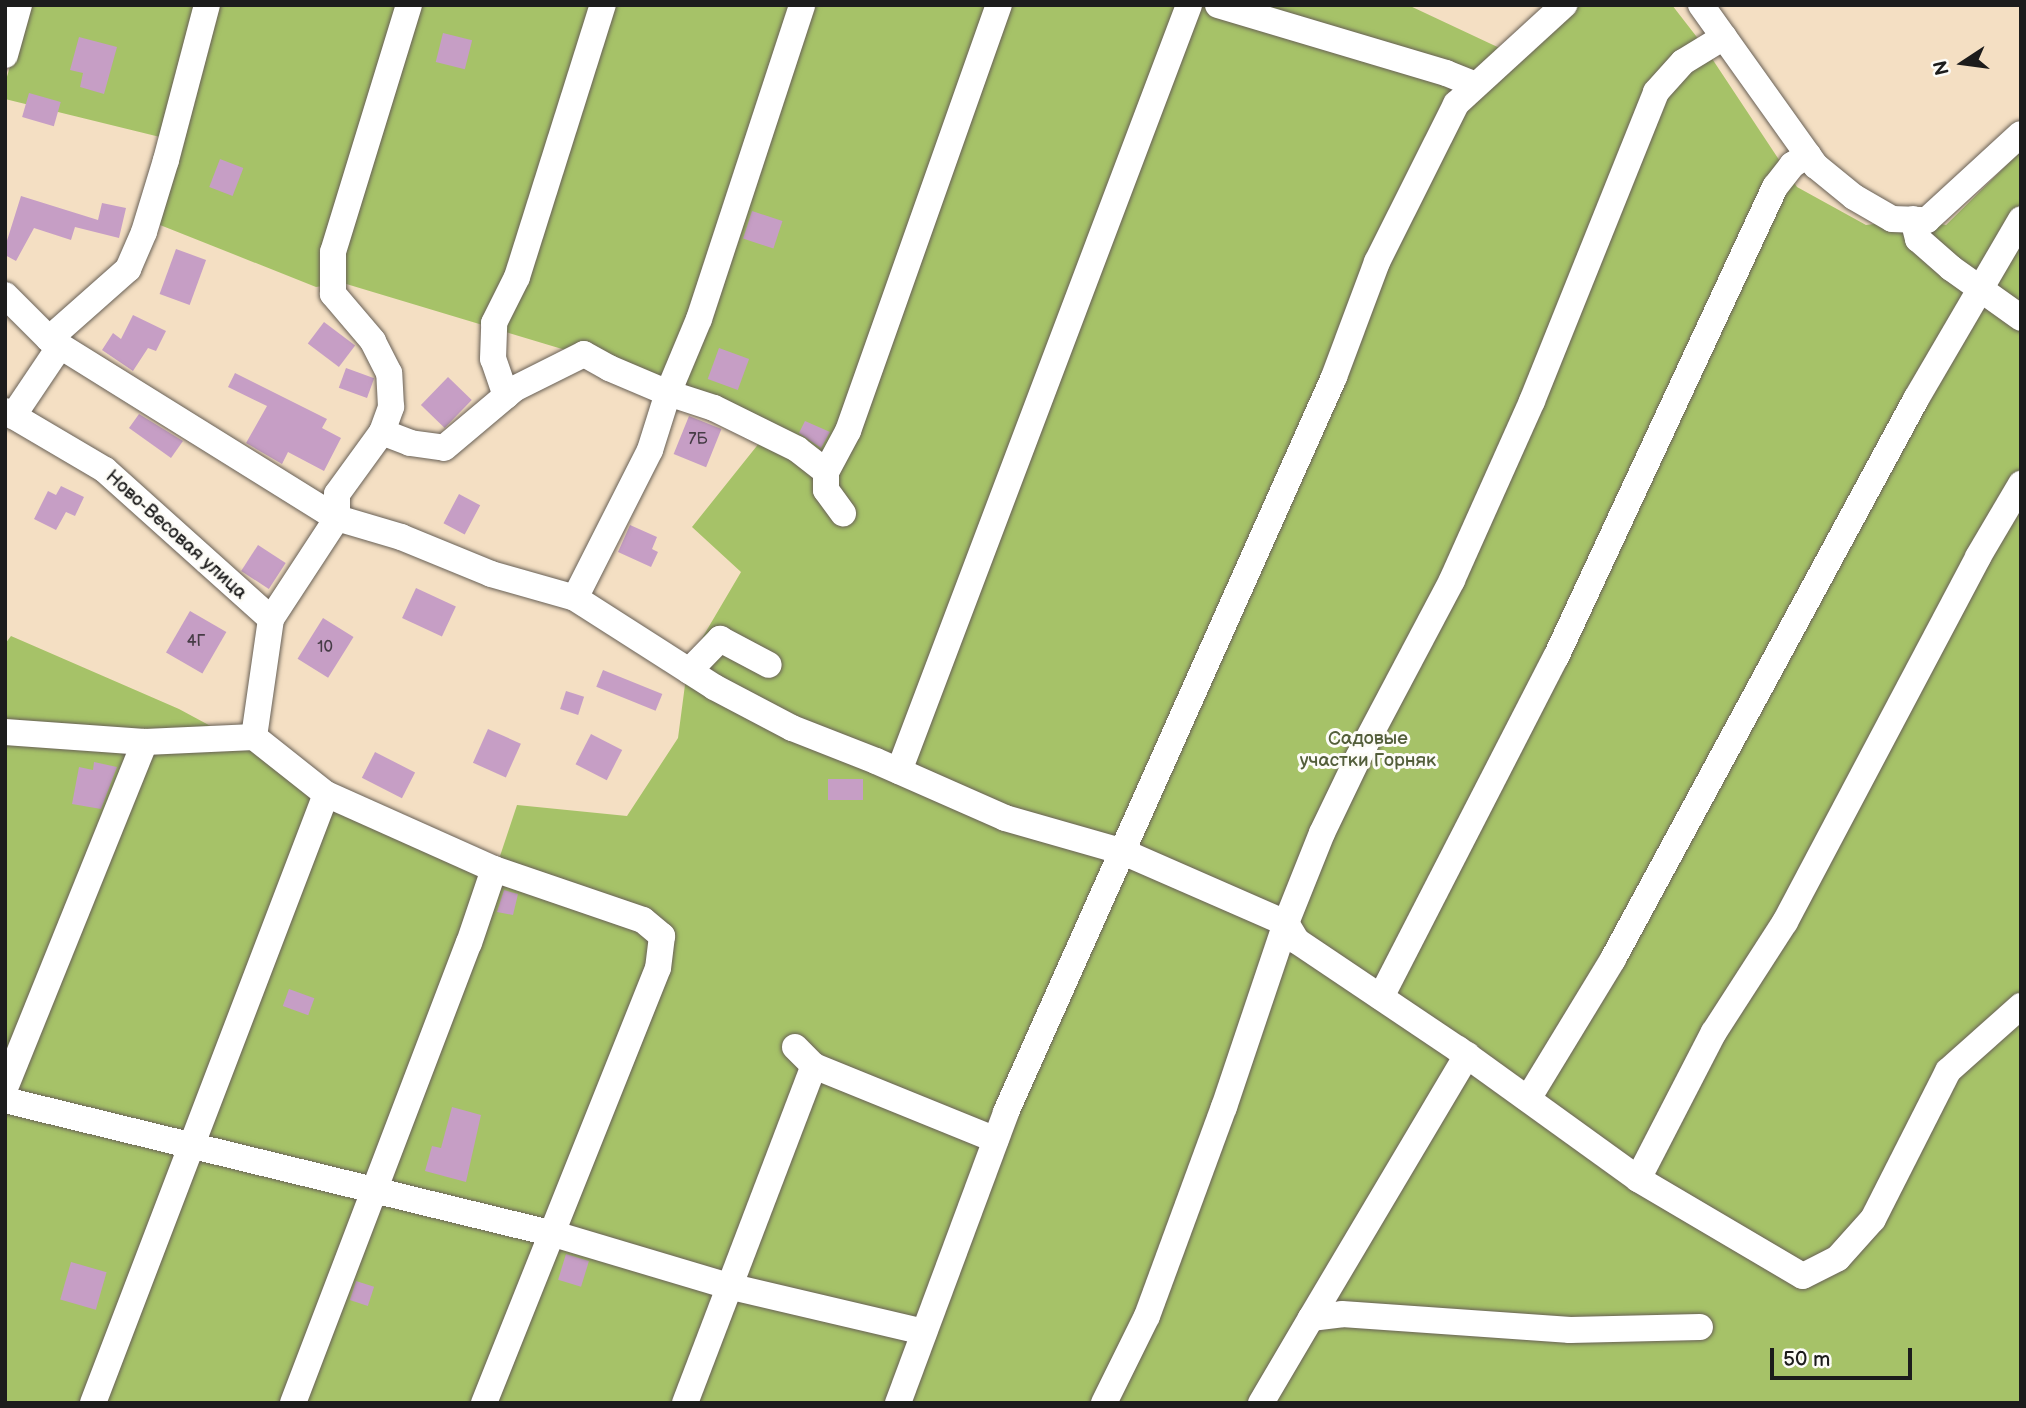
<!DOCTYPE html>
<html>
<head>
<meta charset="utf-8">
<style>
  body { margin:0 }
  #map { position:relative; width:2026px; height:1408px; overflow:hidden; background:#f4dfc3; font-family:"Balsamiq Sans",sans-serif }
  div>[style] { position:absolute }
  .green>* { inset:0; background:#a6c268 }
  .building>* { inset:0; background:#c69ec5; transform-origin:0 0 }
  .roads { filter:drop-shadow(0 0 2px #686056) drop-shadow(0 0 2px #686056) }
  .minor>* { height:26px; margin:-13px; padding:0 13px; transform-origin:13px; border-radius:13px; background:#fff }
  span { translate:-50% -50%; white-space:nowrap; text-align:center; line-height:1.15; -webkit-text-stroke:6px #fdfcf7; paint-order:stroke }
  .number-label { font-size:16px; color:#463c46 }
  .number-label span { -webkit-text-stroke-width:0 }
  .street-label { font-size:19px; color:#1c1c1c }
  .park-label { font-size:19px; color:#535e3a }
  .frame { position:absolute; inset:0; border:7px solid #1c1c1c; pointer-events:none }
  .north { position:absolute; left:1928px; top:28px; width:70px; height:70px; -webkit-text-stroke:5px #fdfcf7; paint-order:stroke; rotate:257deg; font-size:19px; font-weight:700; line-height:28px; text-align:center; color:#1c1c1c }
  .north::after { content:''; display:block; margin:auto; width:24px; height:32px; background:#1c1c1c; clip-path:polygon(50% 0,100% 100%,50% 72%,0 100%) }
  .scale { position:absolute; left:1770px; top:1348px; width:142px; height:32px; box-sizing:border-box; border:4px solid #1c1c1c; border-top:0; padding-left:9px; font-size:21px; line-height:24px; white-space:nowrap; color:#1c1c1c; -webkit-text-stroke:5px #fdfcf7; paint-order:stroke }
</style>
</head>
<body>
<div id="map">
  <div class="green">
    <i style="clip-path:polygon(27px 5px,1408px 5px,1506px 51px,1562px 5px,1672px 5px,1703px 45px,1797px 187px,1866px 225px,1913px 219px,1946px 225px,2021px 151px,2021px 1403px,5px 1403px,5px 644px,11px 636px,179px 709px,329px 790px,498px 862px,517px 805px,627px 816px,678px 738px,688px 662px,741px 572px,692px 527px,764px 437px,642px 373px,343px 283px,316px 287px,155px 223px,160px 137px,5px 99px,5px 84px)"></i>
  </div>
  <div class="building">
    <i style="left:443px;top:33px;width:30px;height:30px;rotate:14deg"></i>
    <i style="clip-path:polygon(79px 37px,117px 47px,104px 94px,80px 87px,83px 73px,70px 70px)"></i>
    <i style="left:29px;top:93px;width:33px;height:25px;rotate:16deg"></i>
    <i style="left:220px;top:159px;width:25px;height:30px;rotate:21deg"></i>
    <i style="clip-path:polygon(21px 196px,98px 220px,102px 203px,126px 208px,119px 238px,75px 227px,71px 240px,34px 228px,16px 261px,5px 255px,5px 247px)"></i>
    <i style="left:752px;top:211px;width:32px;height:29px;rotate:18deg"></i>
    <i style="left:176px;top:249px;width:32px;height:48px;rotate:20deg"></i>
    <i style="clip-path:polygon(133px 315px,166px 331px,156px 351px,148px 348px,133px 371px,102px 350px,113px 333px,121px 339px)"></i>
    <i style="left:324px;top:322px;width:39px;height:27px;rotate:37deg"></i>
    <i style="left:719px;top:348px;width:32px;height:33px;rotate:20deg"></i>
    <i style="left:346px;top:368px;width:30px;height:21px;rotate:20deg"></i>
    <i style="clip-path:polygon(235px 373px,327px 419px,322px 428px,341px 438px,324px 471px,288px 452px,282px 464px,246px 443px,267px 406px,228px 387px)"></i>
    <i style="left:448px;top:377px;width:33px;height:39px;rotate:44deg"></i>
    <i style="clip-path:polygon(139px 414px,183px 441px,171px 458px,129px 428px)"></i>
    <i style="left:689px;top:416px;width:35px;height:41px;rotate:22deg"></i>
    <i style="clip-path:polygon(805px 421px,830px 432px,821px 448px,799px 433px)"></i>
    <i style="clip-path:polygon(61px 486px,84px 497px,75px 516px,66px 512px,56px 530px,34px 519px,48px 491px,56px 495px)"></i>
    <i style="left:459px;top:494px;width:24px;height:33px;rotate:28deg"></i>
    <i style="clip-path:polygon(630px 525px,657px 537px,652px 549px,658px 552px,651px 567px,618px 552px)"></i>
    <i style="left:258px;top:545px;width:33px;height:31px;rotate:33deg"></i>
    <i style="left:416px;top:588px;width:44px;height:33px;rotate:25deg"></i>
    <i style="left:190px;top:611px;width:42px;height:48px;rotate:30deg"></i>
    <i style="left:323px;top:618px;width:36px;height:48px;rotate:32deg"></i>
    <i style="left:603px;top:670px;width:64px;height:18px;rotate:22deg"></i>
    <i style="left:566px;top:691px;width:19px;height:19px;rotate:18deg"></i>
    <i style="left:488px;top:729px;width:36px;height:37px;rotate:24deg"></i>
    <i style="left:591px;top:734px;width:35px;height:34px;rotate:27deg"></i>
    <i style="left:375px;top:752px;width:45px;height:29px;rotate:27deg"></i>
    <i style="clip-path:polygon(94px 762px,117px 767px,101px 809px,72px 804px,79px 767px,93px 770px)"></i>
    <i style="left:828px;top:779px;width:35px;height:21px"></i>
    <i style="clip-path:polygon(504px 890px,518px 894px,513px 915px,497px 912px)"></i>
    <i style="left:289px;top:989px;width:27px;height:18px;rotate:20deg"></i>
    <i style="clip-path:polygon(452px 1107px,481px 1115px,466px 1182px,425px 1171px,432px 1146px,441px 1148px)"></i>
    <i style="left:566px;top:1254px;width:24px;height:27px;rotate:17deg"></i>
    <i style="left:71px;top:1262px;width:37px;height:39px;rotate:16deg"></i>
    <i style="left:356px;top:1281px;width:19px;height:20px;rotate:18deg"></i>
  </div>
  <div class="roads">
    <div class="minor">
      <i style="left:1218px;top:5px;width:238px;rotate:16.6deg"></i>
      <i style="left:1446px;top:73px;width:31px;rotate:22deg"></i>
      <i style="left:1701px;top:5px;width:198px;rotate:54.5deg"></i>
      <i style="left:1816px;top:166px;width:49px;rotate:39.2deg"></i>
      <i style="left:1854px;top:197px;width:44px;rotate:30.1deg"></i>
      <i style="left:1892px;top:219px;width:35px;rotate:2deg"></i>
      <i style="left:1927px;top:220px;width:127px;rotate:-42.5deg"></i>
      <i style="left:5px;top:55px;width:52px;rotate:-74.4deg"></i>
      <i style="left:1913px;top:219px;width:21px;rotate:76deg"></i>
      <i style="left:1918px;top:239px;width:44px;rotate:41.3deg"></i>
      <i style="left:1951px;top:268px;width:86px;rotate:35.5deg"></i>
      <i style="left:5px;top:295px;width:62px;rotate:45deg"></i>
      <i style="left:49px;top:339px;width:339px;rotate:31.9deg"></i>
      <i style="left:337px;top:518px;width:67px;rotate:16.5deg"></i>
      <i style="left:401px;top:537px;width:97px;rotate:22.3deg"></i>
      <i style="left:491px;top:574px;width:87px;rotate:15.9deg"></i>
      <i style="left:575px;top:598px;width:165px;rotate:32.6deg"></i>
      <i style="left:714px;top:687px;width:88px;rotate:27.7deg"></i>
      <i style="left:792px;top:728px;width:90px;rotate:21.4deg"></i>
      <i style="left:876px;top:761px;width:141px;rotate:23.8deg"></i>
      <i style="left:1005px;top:818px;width:121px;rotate:15.9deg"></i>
      <i style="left:1121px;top:851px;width:180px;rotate:23.6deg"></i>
      <i style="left:1286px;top:923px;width:21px;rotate:59deg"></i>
      <i style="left:1297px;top:941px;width:194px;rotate:33.9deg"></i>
      <i style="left:1458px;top:1049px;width:222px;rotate:35.8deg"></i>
      <i style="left:1638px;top:1179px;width:191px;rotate:30.5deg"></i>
      <i style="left:1803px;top:1276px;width:39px;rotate:-27deg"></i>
      <i style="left:1838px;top:1258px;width:52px;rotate:-48.1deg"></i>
      <i style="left:1873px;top:1219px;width:166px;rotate:-63.1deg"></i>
      <i style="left:1948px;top:1071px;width:98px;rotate:-41.7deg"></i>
      <i style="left:49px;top:339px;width:106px;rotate:-41.5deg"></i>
      <i style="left:128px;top:269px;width:40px;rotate:-66.6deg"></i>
      <i style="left:144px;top:232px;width:75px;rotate:-73deg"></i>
      <i style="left:166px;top:160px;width:160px;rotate:-75.2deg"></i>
      <i style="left:506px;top:396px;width:39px;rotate:-109deg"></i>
      <i style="left:493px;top:359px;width:36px;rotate:-88deg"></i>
      <i style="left:494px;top:323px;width:51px;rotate:-63.4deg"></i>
      <i style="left:517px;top:277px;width:285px;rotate:-72.5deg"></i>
      <i style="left:5px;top:411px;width:116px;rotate:30.5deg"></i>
      <i style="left:105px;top:470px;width:223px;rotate:41.9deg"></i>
      <i style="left:13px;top:416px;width:84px;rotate:-56.1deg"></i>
      <i style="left:382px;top:432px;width:30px;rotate:21deg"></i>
      <i style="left:410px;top:443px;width:34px;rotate:8deg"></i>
      <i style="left:444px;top:448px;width:92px;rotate:-40.1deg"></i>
      <i style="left:514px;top:389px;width:78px;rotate:-26.6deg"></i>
      <i style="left:584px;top:354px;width:29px;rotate:29deg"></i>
      <i style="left:609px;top:368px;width:64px;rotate:23deg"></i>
      <i style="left:668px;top:393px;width:48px;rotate:18.1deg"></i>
      <i style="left:714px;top:408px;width:93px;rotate:26.3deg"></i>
      <i style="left:797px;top:449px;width:37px;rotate:38deg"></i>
      <i style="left:826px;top:472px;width:47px;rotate:-61.8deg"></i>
      <i style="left:848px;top:431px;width:452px;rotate:-70.5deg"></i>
      <i style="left:826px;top:472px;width:18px;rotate:90deg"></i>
      <i style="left:826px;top:490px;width:29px;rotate:54deg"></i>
      <i style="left:575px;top:598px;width:166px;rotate:-63.1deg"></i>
      <i style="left:650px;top:450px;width:60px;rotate:-72.5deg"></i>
      <i style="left:668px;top:393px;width:80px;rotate:-67.3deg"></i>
      <i style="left:699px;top:319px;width:330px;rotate:-71.8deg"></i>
      <i style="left:689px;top:671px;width:45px;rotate:-45.9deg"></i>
      <i style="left:720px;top:639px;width:55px;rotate:28deg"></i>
      <i style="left:5px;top:732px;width:140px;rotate:4.1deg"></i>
      <i style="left:145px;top:742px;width:109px;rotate:-2.6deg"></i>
      <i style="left:254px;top:737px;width:119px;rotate:-81.8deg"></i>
      <i style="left:271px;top:619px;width:121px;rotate:-56.8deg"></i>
      <i style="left:337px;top:518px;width:24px;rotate:-90deg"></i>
      <i style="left:337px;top:494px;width:77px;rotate:-54deg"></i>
      <i style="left:382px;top:432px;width:27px;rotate:-70deg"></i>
      <i style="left:391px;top:407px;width:34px;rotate:-93deg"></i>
      <i style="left:389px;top:373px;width:36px;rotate:-117deg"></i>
      <i style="left:373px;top:341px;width:62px;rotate:-130.4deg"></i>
      <i style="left:333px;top:294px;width:42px;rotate:-90deg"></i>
      <i style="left:333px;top:252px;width:258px;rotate:-72.9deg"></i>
      <i style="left:254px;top:737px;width:92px;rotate:38.4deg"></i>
      <i style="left:326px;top:794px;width:184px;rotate:24.1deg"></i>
      <i style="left:494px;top:869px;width:157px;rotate:18.9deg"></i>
      <i style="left:643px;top:920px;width:25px;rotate:40deg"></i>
      <i style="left:662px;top:936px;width:32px;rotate:97deg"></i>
      <i style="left:658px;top:968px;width:469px;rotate:111.8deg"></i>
      <i style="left:899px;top:771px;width:819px;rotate:-69.26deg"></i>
      <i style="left:1381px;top:997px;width:382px;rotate:-62.8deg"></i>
      <i style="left:1556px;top:657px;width:519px;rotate:-65.02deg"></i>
      <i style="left:1775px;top:187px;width:28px;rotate:-52deg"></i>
      <i style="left:1792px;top:165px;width:19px;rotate:-32deg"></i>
      <i style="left:795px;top:1047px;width:27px;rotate:45deg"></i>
      <i style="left:814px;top:1066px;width:196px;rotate:22.1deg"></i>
      <i style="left:5px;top:1088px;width:373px;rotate:-68deg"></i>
      <i style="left:1528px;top:1099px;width:164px;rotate:-58.7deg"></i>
      <i style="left:1613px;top:959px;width:637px;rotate:-61.58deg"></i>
      <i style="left:1916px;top:399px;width:208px;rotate:-59.7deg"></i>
      <i style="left:5px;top:1100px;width:565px;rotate:13.72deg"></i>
      <i style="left:554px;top:1234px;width:182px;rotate:16.6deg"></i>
      <i style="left:728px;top:1286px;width:201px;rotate:13.2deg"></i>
      <i style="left:1638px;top:1179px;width:165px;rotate:-62.7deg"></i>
      <i style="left:1714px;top:1032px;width:131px;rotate:-57.2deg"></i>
      <i style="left:1785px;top:922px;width:413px;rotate:-62.1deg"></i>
      <i style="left:1978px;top:557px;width:85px;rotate:-59.5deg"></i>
      <i style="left:1311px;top:1318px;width:306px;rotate:-59.3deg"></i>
      <i style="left:93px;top:1403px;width:652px;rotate:-69.06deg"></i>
      <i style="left:293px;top:1403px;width:493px;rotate:-69.1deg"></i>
      <i style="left:469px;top:943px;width:78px;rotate:-71.3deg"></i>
      <i style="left:685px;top:1403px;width:361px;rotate:-69.1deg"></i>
      <i style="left:898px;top:1403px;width:310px;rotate:-69.6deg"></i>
      <i style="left:1006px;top:1112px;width:805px;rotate:-65.95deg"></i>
      <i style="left:1334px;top:377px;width:123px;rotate:-69.5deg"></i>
      <i style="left:1377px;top:262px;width:177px;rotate:-63.4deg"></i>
      <i style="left:1456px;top:104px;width:147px;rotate:-42.5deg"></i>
      <i style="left:1104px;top:1403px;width:97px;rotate:-63.7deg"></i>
      <i style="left:1147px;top:1316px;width:223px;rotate:-69.8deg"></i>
      <i style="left:1224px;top:1107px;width:194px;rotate:-71.4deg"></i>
      <i style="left:1286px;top:923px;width:97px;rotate:-68.2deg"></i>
      <i style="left:1322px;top:833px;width:85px;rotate:-64.3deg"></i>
      <i style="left:1359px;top:756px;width:199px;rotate:-62.1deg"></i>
      <i style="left:1452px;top:580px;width:196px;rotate:-65.9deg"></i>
      <i style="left:1532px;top:401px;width:333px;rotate:-68.1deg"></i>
      <i style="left:1656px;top:92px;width:40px;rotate:-48deg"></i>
      <i style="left:1683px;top:62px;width:48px;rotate:-31.4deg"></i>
      <i style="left:1261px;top:1403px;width:99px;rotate:-59.5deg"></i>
      <i style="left:1311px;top:1318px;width:31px;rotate:-7deg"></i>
      <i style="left:1342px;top:1314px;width:229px;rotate:4deg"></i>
      <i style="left:1570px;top:1330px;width:130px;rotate:-1.3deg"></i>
    </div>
  </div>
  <div class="number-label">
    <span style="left:698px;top:440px">7Б</span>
    <span style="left:196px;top:642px">4Г</span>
    <span style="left:325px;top:648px">10</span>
  </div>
  <div class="street-label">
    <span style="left:176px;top:535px;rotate:42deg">Ново-Весовая улица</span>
  </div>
  <div class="park-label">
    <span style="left:1368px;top:750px">Садовые<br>участки Горняк</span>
  </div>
  <div class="frame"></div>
  <div class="north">N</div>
  <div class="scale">50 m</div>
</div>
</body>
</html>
